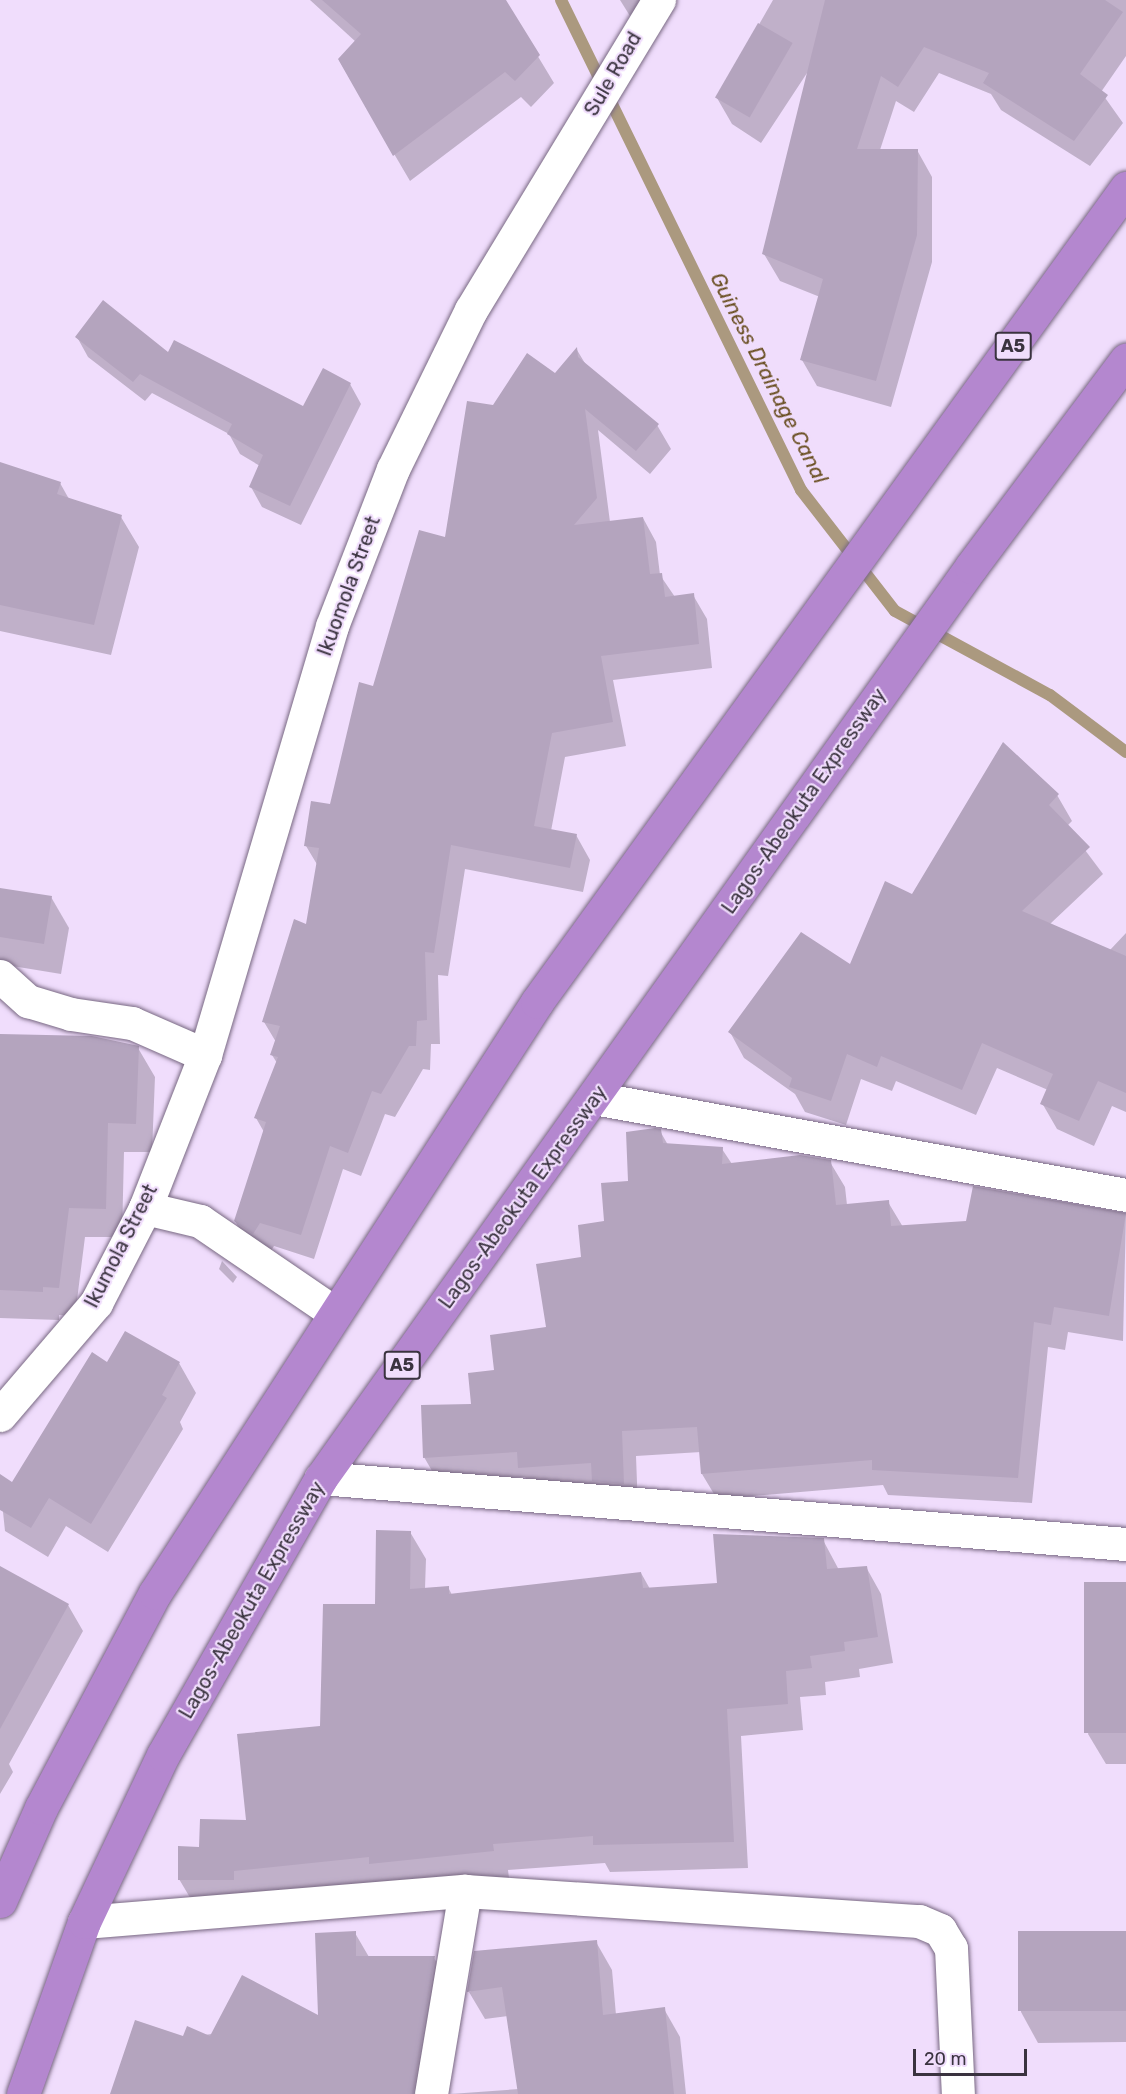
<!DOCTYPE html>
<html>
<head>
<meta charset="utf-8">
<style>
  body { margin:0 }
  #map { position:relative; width:1126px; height:2094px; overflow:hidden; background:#f0ddfc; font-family:Rubik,sans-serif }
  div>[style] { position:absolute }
  .shadow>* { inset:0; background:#0003 }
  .stream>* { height:12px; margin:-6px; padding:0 6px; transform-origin:6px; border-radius:6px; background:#ab997f }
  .building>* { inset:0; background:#b4a4be; transform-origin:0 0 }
  .roads { filter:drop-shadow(0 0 2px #786882) drop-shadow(0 0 2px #786882) }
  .minor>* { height:33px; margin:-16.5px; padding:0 16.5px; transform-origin:16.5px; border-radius:16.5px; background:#fff }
  .highway>* { height:33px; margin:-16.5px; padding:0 16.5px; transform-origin:16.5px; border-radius:16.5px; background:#b487cf }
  span { translate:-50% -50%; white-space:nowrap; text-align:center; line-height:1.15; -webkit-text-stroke:4.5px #f0ddfc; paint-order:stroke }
  .shield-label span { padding:2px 4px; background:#f0ddfc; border:2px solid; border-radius:4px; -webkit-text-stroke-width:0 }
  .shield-label { font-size:18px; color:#3a333f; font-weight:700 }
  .street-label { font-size:20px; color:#3a333f }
  .water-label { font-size:21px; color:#694e21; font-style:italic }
  .scale { position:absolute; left:913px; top:2049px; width:114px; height:27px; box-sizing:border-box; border:3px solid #3a333f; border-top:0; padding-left:8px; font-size:18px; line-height:21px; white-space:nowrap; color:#3a333f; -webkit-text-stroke:4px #f0ddfc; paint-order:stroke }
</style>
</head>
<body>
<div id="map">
  <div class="shadow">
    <i style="clip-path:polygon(310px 0,504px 0,554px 83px,531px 107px,521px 97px,410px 181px,339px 60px,356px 42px)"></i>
    <i style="clip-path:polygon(620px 0,643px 0,630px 16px)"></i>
    <i style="clip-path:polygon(773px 0,1126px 0,1126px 56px,1101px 92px,1123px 123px,1090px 166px,1001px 110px,991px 94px,939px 73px,914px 112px,896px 101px,880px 150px,917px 150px,932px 177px,932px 262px,891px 407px,817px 386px,802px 360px,820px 297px,780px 281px,764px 254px,809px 70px,761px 143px,732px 124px,717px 98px)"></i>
    <i style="clip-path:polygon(77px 337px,168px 354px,304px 408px,350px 384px,361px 404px,301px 525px,262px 507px,251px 487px,260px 466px,240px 454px,229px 434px,152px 393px,145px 401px,88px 357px)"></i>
    <i style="clip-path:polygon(577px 350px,586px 365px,657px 425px,671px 449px,650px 474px,598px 430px,610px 522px,643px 518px,656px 542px,660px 575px,675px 597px,693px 595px,707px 619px,712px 668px,613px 680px,626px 746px,565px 757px,551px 831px,576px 835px,590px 860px,583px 892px,465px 869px,448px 976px,438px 975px,440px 1044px,431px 1044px,430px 1070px,423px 1069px,395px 1117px,385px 1114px,361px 1176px,343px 1169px,314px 1259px,274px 1246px,267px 1257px,249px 1245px,235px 1221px,264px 1132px,256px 1118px,277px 1063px,272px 1055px,276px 1042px,264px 1022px,307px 926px,318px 866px,306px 846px,331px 805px,375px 688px,446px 539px,493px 406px,555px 375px)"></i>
    <i style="clip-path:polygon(0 464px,60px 483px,69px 499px,121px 517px,139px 547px,111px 655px,0 631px)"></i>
    <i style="clip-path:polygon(1057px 795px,1072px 821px,1067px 826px,1103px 874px,1050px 924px,1110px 950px,1126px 933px,1126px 1112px,1112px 1106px,1094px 1146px,1057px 1129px,1042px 1103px,1048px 1090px,997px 1068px,976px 1115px,896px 1081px,892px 1091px,861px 1079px,846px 1125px,805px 1112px,795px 1094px,744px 1058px,730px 1032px,851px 966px,913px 896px)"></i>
    <i style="clip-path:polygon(0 889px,51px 897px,69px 928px,61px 974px,0 964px)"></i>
    <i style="clip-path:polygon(0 1035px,138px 1048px,155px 1077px,152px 1152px,124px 1152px,122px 1237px,85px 1237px,75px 1316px,59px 1315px,59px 1320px,0 1318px)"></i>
    <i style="clip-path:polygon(660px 1131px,668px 1145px,722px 1149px,732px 1164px,830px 1162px,845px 1187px,847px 1205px,888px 1202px,903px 1227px,967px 1222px,975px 1188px,1126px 1214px,1123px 1341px,1068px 1332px,1065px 1350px,1048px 1347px,1032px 1503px,888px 1495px,883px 1485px,717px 1499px,702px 1474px,701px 1452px,636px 1456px,638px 1509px,534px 1493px,525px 1477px,439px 1483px,424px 1457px,473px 1406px,495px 1372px,547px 1328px)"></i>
    <i style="clip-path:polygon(222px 1261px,237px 1277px,233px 1283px,219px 1269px)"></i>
    <i style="clip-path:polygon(126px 1333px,179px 1363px,196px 1393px,180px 1422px,183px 1429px,108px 1552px,66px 1526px,48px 1557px,5px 1531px,0 1483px,13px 1484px,108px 1364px)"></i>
    <i style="clip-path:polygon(410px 1532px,426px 1559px,425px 1589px,448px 1587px,452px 1595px,641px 1573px,650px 1589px,718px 1584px,715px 1535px,823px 1540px,839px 1570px,866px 1567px,881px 1594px,893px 1663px,859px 1669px,860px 1677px,825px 1682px,826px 1695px,800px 1697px,803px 1730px,741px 1736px,748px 1868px,610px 1872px,605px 1863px,508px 1870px,509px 1878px,195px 1906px,179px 1879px,201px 1849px,247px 1822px,322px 1727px)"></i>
    <i style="clip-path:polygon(0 1578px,68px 1605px,83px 1631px,9px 1764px,13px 1772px,0 1794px)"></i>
    <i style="clip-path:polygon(1126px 1584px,1126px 1764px,1106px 1764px,1088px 1734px)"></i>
    <i style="clip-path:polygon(1126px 1932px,1126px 2042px,1038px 2043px,1021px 2012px,1020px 1934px)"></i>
    <i style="clip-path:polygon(355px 1933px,369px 1957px,434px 1958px,450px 1985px,434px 2094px,112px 2094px,184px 2038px,320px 2018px)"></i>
    <i style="clip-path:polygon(596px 1942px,612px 1970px,616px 2015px,664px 2009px,680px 2037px,686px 2094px,450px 2094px,519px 2089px,508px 2016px,485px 2019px,469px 1992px)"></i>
  </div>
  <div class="stream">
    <i style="left:561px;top:0;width:546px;rotate:63.9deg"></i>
    <i style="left:801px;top:490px;width:153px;rotate:52.2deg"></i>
    <i style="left:895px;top:611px;width:176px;rotate:28.5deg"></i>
    <i style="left:1050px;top:695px;width:95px;rotate:36.9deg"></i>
  </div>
  <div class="building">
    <i style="clip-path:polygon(322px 0,506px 0,540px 55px,515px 81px,505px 72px,393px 156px,338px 59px,361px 34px)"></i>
    <i style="clip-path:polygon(825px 0,1105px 0,1123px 12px,1080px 74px,1108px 95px,1074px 141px,983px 83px,989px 73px,924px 47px,898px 87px,881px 76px,857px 149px,918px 149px,917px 235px,876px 381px,800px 360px,823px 279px,762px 254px)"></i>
    <i style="left:758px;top:23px;width:40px;height:86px;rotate:30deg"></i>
    <i style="clip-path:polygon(103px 300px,168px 352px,174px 340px,303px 406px,323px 368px,351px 383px,290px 506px,249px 487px,263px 455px,227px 434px,232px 424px,140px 374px,133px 382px,75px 337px)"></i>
    <i style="clip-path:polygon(577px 347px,578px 357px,659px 424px,636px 451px,585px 409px,597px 498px,574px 525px,643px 517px,650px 574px,662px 573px,665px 597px,694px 593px,699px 644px,601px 656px,613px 722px,552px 733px,534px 826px,577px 834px,570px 868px,451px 845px,434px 953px,425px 952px,427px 1020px,417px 1021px,416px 1046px,409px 1046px,381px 1094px,372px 1091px,348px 1153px,330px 1146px,301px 1235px,260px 1223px,253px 1234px,234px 1221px,266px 1122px,254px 1118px,278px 1057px,270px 1055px,280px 1026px,262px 1022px,294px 919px,306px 924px,319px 848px,304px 846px,311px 801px,330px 804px,359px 682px,373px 686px,419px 530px,445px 537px,467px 401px,493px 405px,527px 353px,555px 373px)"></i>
    <i style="clip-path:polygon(0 462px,61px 482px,57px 494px,122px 515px,94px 625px,0 605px)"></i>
    <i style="clip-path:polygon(1003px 742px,1059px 794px,1049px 805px,1090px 847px,1022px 911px,1126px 956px,1126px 1093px,1098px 1081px,1079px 1121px,1040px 1104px,1053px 1074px,982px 1043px,962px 1090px,881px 1056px,877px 1067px,847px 1054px,831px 1101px,789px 1087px,792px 1078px,728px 1032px,801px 932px,850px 964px,885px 881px,912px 894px)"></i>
    <i style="clip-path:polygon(0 888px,52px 896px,44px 944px,0 937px)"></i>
    <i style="clip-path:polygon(0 1034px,92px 1036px,139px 1046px,136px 1124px,108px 1123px,106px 1209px,69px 1208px,59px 1288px,43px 1287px,43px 1292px,0 1290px)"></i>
    <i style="clip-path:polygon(655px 1128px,661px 1129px,663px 1143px,723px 1147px,722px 1164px,800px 1155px,831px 1160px,836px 1205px,889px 1200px,891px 1226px,966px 1221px,973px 1186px,1126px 1213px,1109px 1316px,1054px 1307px,1051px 1325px,1034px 1322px,1018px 1478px,872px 1470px,872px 1460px,701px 1474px,697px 1427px,622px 1431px,624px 1484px,592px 1481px,591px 1463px,518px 1468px,517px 1452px,423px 1458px,421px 1405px,471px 1404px,468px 1373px,494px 1370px,490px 1335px,546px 1327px,536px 1264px,581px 1257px,578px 1225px,604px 1221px,601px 1183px,628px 1181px,626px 1132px)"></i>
    <i style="clip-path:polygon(125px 1331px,180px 1362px,162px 1395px,167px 1398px,91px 1524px,49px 1498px,31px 1528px,0 1510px,0 1474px,12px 1482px,92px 1352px,107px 1362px)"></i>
    <i style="clip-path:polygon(376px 1530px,411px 1531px,410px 1589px,449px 1586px,449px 1594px,641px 1572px,643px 1588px,717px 1583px,713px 1534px,824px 1538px,827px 1569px,867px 1566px,878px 1637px,844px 1642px,845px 1651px,810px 1656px,812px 1668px,786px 1671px,788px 1704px,727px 1709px,734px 1842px,593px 1845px,593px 1836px,493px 1844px,494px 1851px,369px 1864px,369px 1857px,234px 1871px,234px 1880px,178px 1880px,178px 1846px,199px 1847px,200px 1819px,246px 1820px,237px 1734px,320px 1726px,323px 1604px,375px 1604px)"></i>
    <i style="clip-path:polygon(0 1566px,69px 1604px,0 1729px)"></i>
    <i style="left:1126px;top:1582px;width:151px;height:42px;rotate:90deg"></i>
    <i style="clip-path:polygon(356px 1931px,356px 1956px,435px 1956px,413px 2094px,110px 2094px,135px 2020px,183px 2036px,187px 2026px,210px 2036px,242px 1975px,318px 2015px,315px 1933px)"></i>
    <i style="left:1126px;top:1931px;width:80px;height:108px;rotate:90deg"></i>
    <i style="clip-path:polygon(597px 1940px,603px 2015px,665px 2007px,674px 2094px,518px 2094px,502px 1987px,467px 1992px,474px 1951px)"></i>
  </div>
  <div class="roads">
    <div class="minor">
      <i style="left:0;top:976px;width:38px;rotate:42deg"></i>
      <i style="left:28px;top:1001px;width:45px;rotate:16.8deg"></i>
      <i style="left:71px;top:1014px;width:62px;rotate:8.4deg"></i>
      <i style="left:132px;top:1023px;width:80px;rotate:23.7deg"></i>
      <i style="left:594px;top:1098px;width:541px;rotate:10.33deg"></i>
      <i style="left:145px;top:1208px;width:57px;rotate:13.3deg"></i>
      <i style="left:200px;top:1221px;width:163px;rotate:34.3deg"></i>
      <i style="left:0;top:1415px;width:148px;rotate:-49.4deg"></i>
      <i style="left:96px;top:1303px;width:107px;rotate:-62.7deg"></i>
      <i style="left:145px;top:1208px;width:164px;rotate:-68.6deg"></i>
      <i style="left:205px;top:1055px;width:447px;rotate:-73.5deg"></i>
      <i style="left:332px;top:626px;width:168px;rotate:-68.8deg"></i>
      <i style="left:393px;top:469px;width:177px;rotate:-63.9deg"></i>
      <i style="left:471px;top:310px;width:363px;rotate:-58.8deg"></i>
      <i style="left:321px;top:1478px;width:808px;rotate:4.69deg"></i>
      <i style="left:84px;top:1922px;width:382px;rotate:-4.7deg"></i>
      <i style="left:465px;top:1891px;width:455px;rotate:3.8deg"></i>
      <i style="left:919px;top:1921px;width:23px;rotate:23deg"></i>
      <i style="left:940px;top:1930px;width:21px;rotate:59deg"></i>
      <i style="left:951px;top:1948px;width:146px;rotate:87.3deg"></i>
      <i style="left:431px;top:2094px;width:206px;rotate:-80.5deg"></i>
    </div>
    <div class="highway">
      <i style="left:0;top:1901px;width:102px;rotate:-66.2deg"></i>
      <i style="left:41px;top:1808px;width:243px;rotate:-62.1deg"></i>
      <i style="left:155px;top:1593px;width:704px;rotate:-57.12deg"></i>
      <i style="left:537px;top:1002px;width:1005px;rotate:-54.11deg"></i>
      <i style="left:23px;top:2094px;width:182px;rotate:-70.5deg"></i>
      <i style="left:84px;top:1922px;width:185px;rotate:-64.7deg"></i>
      <i style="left:163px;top:1755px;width:319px;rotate:-60.3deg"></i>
      <i style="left:321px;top:1478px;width:1119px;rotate:-54.49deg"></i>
      <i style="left:971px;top:567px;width:259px;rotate:-53.2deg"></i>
    </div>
  </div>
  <div class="shield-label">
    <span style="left:1013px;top:346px">A5</span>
    <span style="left:402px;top:1365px">A5</span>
  </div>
  <div class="street-label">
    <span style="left:613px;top:74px;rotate:-60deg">Sule Road</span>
    <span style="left:349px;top:586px;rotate:-70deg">Ikuomola Street</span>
    <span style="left:804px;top:801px;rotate:-55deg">Lagos-Abeokuta Expressway</span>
    <span style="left:523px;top:1197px;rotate:-54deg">Lagos-Abeokuta Expressway</span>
    <span style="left:121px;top:1246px;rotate:-63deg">Ikumola Street</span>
    <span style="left:252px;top:1600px;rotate:-60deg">Lagos-Abeokuta Expressway</span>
  </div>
  <div class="water-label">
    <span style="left:769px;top:378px;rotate:63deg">Guiness Drainage Canal</span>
  </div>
  <div class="scale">20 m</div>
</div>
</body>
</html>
